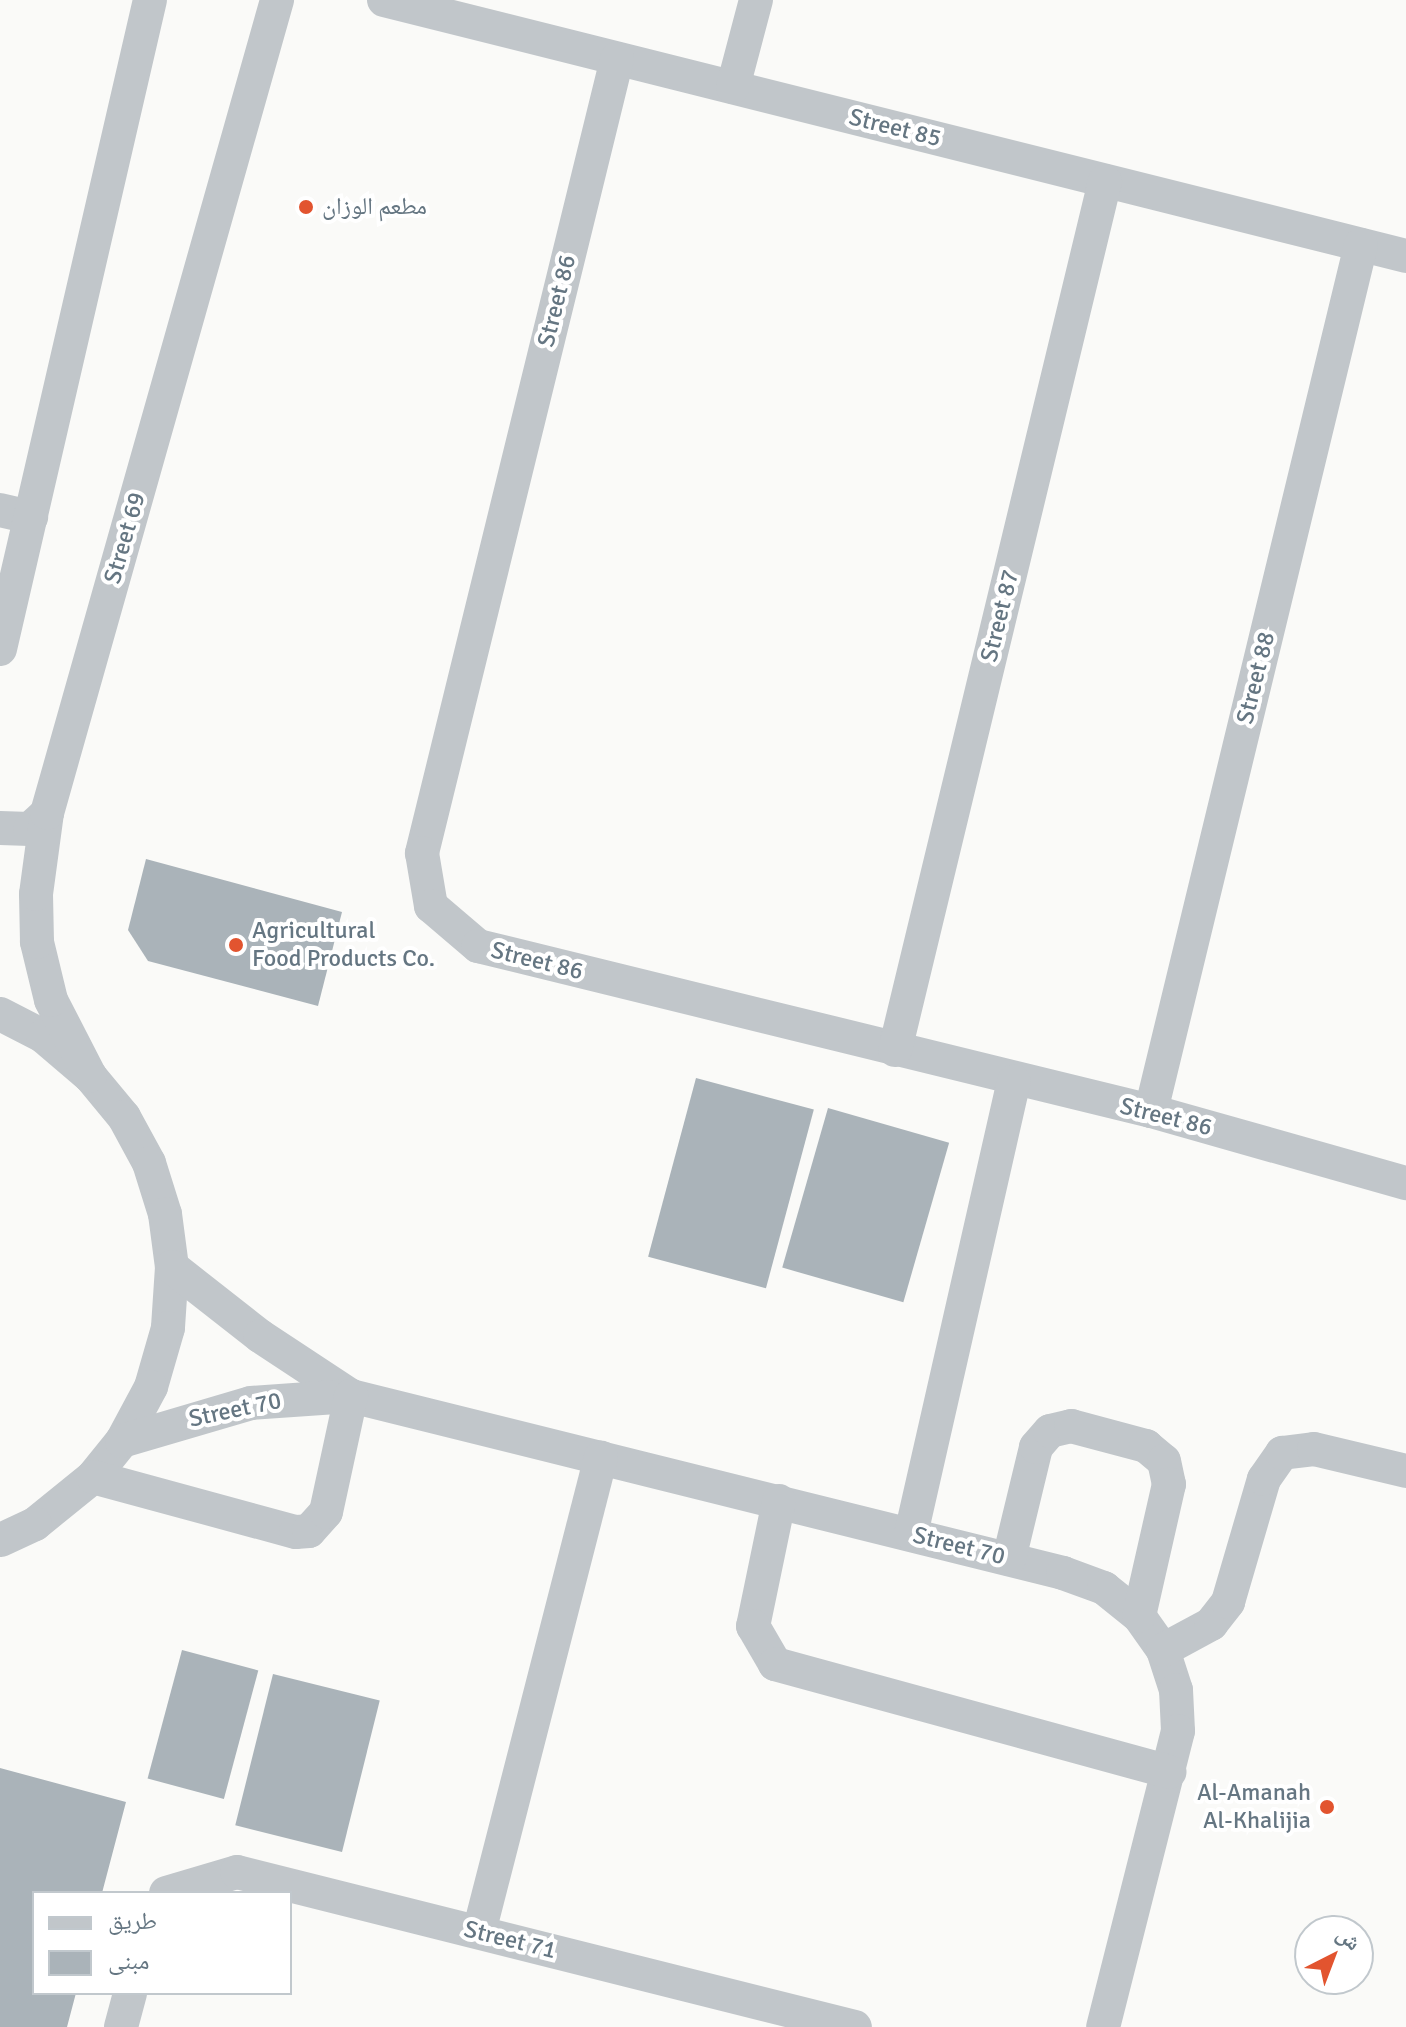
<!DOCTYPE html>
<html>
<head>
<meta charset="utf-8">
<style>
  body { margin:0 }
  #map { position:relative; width:1406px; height:2027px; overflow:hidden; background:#fafaf8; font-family:Signika,"Noto Naskh Arabic",sans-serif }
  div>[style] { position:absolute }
  .building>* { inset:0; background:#aab3b9; transform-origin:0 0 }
  .minor>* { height:34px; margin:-17px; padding:0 17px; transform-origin:17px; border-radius:17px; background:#c1c6ca }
  .dots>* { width:22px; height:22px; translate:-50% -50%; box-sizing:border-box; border:4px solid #fff; border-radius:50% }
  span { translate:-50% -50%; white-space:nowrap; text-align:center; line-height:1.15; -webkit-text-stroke:8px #fff; paint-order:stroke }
  .street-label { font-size:24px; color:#657682 }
  .poi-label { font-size:24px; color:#657682 }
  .left { translate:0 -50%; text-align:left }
  .right { translate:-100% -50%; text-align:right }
  .legend { position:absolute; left:32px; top:1891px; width:260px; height:104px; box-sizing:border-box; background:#fff; border:2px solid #c1c8cd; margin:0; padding:10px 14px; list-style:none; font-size:24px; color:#657682 }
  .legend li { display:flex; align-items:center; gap:16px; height:40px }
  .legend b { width:40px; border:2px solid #c1c8cd }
  .north { position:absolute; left:1294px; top:1915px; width:80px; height:80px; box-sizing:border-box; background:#fff; border:2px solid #c1c8cd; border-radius:50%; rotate:42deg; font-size:22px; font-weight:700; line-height:32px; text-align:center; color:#657682 }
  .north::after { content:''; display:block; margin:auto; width:28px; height:36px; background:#e2542f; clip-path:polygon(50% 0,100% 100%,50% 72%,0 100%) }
</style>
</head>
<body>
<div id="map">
  <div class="building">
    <i style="clip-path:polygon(146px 859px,342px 912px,318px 1006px,148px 961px,128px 930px)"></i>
    <i style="left:696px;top:1078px;width:122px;height:185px;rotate:15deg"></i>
    <i style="left:828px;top:1108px;width:126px;height:166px;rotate:16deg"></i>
    <i style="left:182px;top:1650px;width:79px;height:133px;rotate:15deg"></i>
    <i style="left:273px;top:1674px;width:110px;height:156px;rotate:14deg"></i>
    <i style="clip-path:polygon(0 1768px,126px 1802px,102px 1893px,34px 1893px,34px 1993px,76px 1993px,67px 2027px,0 2027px)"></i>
  </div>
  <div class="minor">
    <i style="left:384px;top:0;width:1054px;rotate:14.06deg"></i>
    <i style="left:617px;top:59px;width:818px;rotate:103.8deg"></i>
    <i style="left:422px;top:853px;width:54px;rotate:80.4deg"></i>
    <i style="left:431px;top:906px;width:62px;rotate:40.4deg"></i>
    <i style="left:478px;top:946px;width:693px;rotate:13.78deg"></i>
    <i style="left:1151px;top:1111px;width:265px;rotate:15.8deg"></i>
    <i style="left:733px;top:87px;width:90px;rotate:-75.2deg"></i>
    <i style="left:0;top:510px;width:32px;rotate:13deg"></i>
    <i style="left:0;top:649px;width:666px;rotate:-76.99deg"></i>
    <i style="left:0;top:828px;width:30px;rotate:2deg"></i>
    <i style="left:30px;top:829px;width:23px;rotate:-43deg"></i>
    <i style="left:0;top:1014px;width:48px;rotate:27.1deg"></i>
    <i style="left:43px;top:1036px;width:62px;rotate:40.4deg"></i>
    <i style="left:90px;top:1076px;width:53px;rotate:50.3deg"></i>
    <i style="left:124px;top:1117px;width:52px;rotate:61.5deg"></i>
    <i style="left:149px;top:1163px;width:53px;rotate:72.6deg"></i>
    <i style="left:165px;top:1214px;width:53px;rotate:82.5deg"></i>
    <i style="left:172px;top:1267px;width:61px;rotate:93.8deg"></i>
    <i style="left:168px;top:1328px;width:61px;rotate:106.1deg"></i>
    <i style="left:151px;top:1387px;width:61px;rotate:118.2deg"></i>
    <i style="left:122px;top:1441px;width:46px;rotate:128.9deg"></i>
    <i style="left:93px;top:1477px;width:75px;rotate:141deg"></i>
    <i style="left:35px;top:1524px;width:38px;rotate:155deg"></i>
    <i style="left:895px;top:1050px;width:894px;rotate:-76.41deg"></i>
    <i style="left:90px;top:1076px;width:85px;rotate:-117.2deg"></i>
    <i style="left:51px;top:1000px;width:60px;rotate:-103.6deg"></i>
    <i style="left:37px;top:942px;width:48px;rotate:-91.2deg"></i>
    <i style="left:36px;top:894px;width:82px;rotate:-82.3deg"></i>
    <i style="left:47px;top:813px;width:845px;rotate:-74.2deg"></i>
    <i style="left:1151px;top:1111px;width:891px;rotate:-76.37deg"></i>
    <i style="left:172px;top:1267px;width:112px;rotate:38.1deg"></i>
    <i style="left:260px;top:1336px;width:109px;rotate:33.4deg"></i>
    <i style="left:122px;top:1441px;width:134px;rotate:-16.4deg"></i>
    <i style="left:251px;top:1403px;width:100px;rotate:-4deg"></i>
    <i style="left:351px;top:1396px;width:734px;rotate:13.96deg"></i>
    <i style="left:1063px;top:1573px;width:44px;rotate:20.1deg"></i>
    <i style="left:1104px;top:1588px;width:45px;rotate:38.7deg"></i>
    <i style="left:1139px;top:1616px;width:42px;rotate:54.8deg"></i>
    <i style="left:1163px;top:1650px;width:42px;rotate:72deg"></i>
    <i style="left:1176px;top:1690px;width:41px;rotate:87.2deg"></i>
    <i style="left:1178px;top:1731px;width:305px;rotate:104.2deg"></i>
    <i style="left:93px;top:1477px;width:210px;rotate:15.2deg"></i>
    <i style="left:296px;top:1532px;width:13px;rotate:-4deg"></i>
    <i style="left:309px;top:1531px;width:25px;rotate:-48deg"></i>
    <i style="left:326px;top:1512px;width:119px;rotate:-77.8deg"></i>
    <i style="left:779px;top:1501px;width:128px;rotate:101.7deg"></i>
    <i style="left:753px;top:1626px;width:44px;rotate:59.9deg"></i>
    <i style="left:775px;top:1664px;width:409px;rotate:15.3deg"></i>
    <i style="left:911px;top:1534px;width:464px;rotate:-77.2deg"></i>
    <i style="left:1009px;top:1559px;width:115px;rotate:-76.4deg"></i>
    <i style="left:1036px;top:1447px;width:21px;rotate:-49deg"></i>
    <i style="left:1050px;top:1431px;width:22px;rotate:-13deg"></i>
    <i style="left:1071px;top:1426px;width:78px;rotate:14.9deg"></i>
    <i style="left:1146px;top:1446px;width:23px;rotate:40deg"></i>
    <i style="left:1164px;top:1461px;width:24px;rotate:78deg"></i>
    <i style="left:1169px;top:1484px;width:135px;rotate:102.8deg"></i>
    <i style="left:1163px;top:1650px;width:55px;rotate:-28.4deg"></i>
    <i style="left:1211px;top:1624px;width:28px;rotate:-52deg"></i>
    <i style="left:1228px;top:1602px;width:128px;rotate:-73.7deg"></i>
    <i style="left:1264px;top:1479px;width:32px;rotate:-55deg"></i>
    <i style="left:1282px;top:1453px;width:32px;rotate:-7deg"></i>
    <i style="left:1314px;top:1449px;width:95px;rotate:13.4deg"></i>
    <i style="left:166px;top:1893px;width:74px;rotate:-16.5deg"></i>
    <i style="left:237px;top:1872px;width:637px;rotate:14.08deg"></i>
    <i style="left:479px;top:1932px;width:490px;rotate:-75.6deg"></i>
    <i style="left:121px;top:2027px;width:35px;rotate:-75deg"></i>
  </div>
  <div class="dots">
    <i style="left:306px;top:207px;background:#e2542f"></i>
    <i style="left:236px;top:945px;background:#e2542f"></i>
    <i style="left:1327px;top:1807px;background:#e2542f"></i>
  </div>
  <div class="street-label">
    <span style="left:895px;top:128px;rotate:14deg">Street 85</span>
    <span style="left:557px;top:301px;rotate:-76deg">Street 86</span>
    <span style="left:125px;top:538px;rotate:-74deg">Street 69</span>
    <span style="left:1000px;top:616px;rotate:-76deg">Street 87</span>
    <span style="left:1256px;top:678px;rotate:-76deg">Street 88</span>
    <span style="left:537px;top:961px;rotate:14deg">Street 86</span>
    <span style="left:1166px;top:1117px;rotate:14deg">Street 86</span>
    <span style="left:235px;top:1410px;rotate:-12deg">Street 70</span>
    <span style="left:959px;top:1546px;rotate:14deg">Street 70</span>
    <span style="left:510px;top:1940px;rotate:14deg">Street 71</span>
  </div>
  <div class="poi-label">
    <span class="left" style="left:322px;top:207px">مطعم الوزان</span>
    <span class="left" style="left:252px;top:945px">Agricultural<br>Food Products Co.</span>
    <span class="right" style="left:1311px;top:1807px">Al-Amanah<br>Al-Khalijia</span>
  </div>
  <ul class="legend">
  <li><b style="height:10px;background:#c1c6ca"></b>طريق</li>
  <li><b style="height:22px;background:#aab3b9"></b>مبنى</li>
  </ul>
  <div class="north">ش</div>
</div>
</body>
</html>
